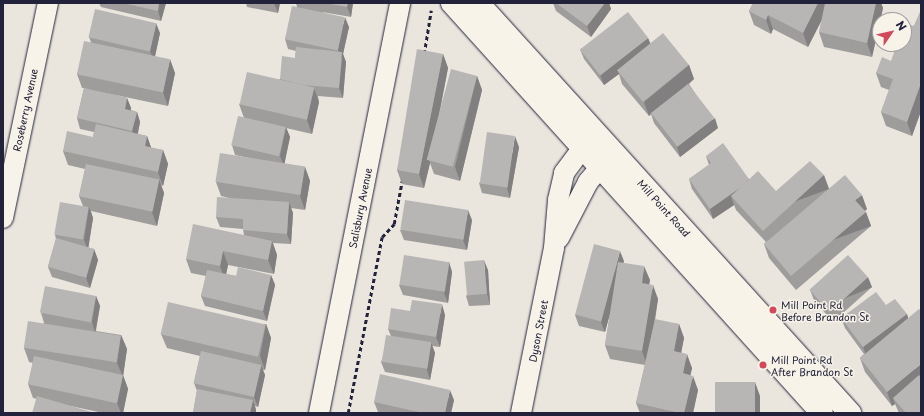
<!DOCTYPE html>
<html>
<head>
<meta charset="utf-8">
<style>
  body { margin:0 }
  #map { position:relative; width:924px; height:416px; overflow:hidden; background:#eae6de; font-family:"Playpen Sans",sans-serif }
  div>[style] { position:absolute }
  .path>* { height:2.5px; margin-top:-1.25px; transform-origin:0; background:repeating-linear-gradient(90deg,#22223b 0 4px,transparent 0 7px) }
  .roads { filter:drop-shadow(0 0 1px #22223b) drop-shadow(0 0 1px #22223b) }
  .street>* { height:20px; margin:-10px; padding:0 10px; transform-origin:10px; border-radius:10px; background:#f7f3e8 }
  .secondary>* { height:22px; margin:-11px; padding:0 11px; transform-origin:11px; border-radius:11px; background:#f7f3e8 }
  .wall>* { inset:0; background:#9e9d9c }
  .shaded-wall>* { inset:0; background:#817f7f; transform-origin:0 0 }
  .building>* { inset:0; background:#b8b6b5; transform-origin:0 0 }
  .dots>* { width:11px; height:11px; translate:-50% -50%; box-sizing:border-box; border:2px solid #f7f3e8; border-radius:50% }
  span { translate:-50% -50%; white-space:nowrap; text-align:center; line-height:1.15; -webkit-text-stroke:3px #f7f3e8; paint-order:stroke }
  .street-label { font-size:10px; color:#22223b }
  .poi-label { font-size:10px; color:#22223b }
  .left { translate:0 -50%; text-align:left }
  .frame { position:absolute; inset:0; border:4px solid #22223b; pointer-events:none }
  .north { position:absolute; left:872px; top:12px; width:40px; height:40px; box-sizing:border-box; background:#f7f3e8; border:1px solid #a29fa3; border-radius:50%; rotate:56deg; font-size:11px; font-weight:700; line-height:16px; text-align:center; color:#22223b }
  .north::after { content:''; display:block; margin:auto; width:14px; height:18px; background:#d1495b; clip-path:polygon(50% 0,100% 100%,50% 72%,0 100%) }
</style>
</head>
<body>
<div id="map">
  <div class="path">
    <i style="left:424px;top:54px;width:44px;rotate:-80.8deg"></i>
    <i style="left:348px;top:413px;width:179px;rotate:-79.1deg"></i>
    <i style="left:382px;top:237px;width:18px;rotate:-47deg"></i>
    <i style="left:394px;top:224px;width:44px;rotate:-79.5deg"></i>
  </div>
  <div class="roads">
    <div class="street">
      <i style="left:3px;top:218px;width:220px;rotate:-78.2deg"></i>
      <i style="left:559px;top:238px;width:63px;rotate:-62.6deg"></i>
      <i style="left:588px;top:182px;width:35px;rotate:-50deg"></i>
      <i style="left:319px;top:413px;width:418px;rotate:-78.8deg"></i>
      <i style="left:521px;top:413px;width:168px;rotate:-78.7deg"></i>
      <i style="left:554px;top:248px;width:48px;rotate:-85.2deg"></i>
      <i style="left:558px;top:200px;width:28px;rotate:-77deg"></i>
      <i style="left:564px;top:173px;width:49px;rotate:-53.4deg"></i>
    </div>
    <div class="secondary">
      <i style="left:452px;top:3px;width:552px;rotate:47.94deg"></i>
      <i style="left:478px;top:3px;width:554px;rotate:47.78deg"></i>
    </div>
  </div>
  <div class="wall">
    <i style="clip-path:polygon(99px 3px,166px 3px,161px 21px,101px 7px)"></i>
    <i style="clip-path:polygon(246px 3px,280px 3px,278px 13px,247px 7px)"></i>
    <i style="clip-path:polygon(296px 3px,353px 3px,351px 17px,322px 12px,349px 27px,343px 54px,346px 62px,343px 98px,318px 96px,319px 102px,312px 134px,286px 128px,290px 137px,284px 164px,305px 167px,310px 181px,305px 210px,291px 208px,293px 213px,291px 244px,273px 243px,277px 255px,274px 274px,228px 265px,226px 274px,236px 276px,271px 275px,275px 285px,267px 321px,205px 306px,201px 296px,206px 276px,191px 273px,186px 259px,244px 235px,243px 229px,220px 227px,216px 217px,229px 198px,221px 196px,216px 182px,249px 158px,235px 155px,232px 145px,244px 118px,239px 104px,280px 79px,295px 58px,296px 51px,288px 49px,285px 39px,297px 7px)"></i>
    <i style="clip-path:polygon(553px 3px,609px 3px,611px 9px,591px 37px,556px 11px)"></i>
    <i style="clip-path:polygon(753px 3px,881px 3px,883px 8px,872px 57px,824px 47px,819px 32px,822px 20px,808px 47px,773px 29px,771px 34px,754px 25px,749px 11px)"></i>
    <i style="clip-path:polygon(921px 10px,921px 111px,912px 136px,886px 126px,881px 112px,889px 90px,881px 87px,876px 73px,891px 61px,914px 26px)"></i>
    <i style="clip-path:polygon(160px 33px,155px 56px,175px 73px,168px 106px,101px 92px,127px 98px,131px 108px,131px 110px,137px 112px,140px 122px,138px 134px,147px 136px,151px 148px,163px 150px,168px 164px,163px 186px,161px 185px,164px 193px,157px 226px,91px 211px,93px 218px,88px 248px,94px 249px,98px 260px,90px 288px,52px 277px,48px 267px,56px 239px,55px 235px,83px 206px,79px 196px,85px 169px,68px 165px,63px 151px,93px 137px,94px 132px,80px 129px,77px 118px,84px 88px,82px 88px,77px 74px,91px 42px,89px 37px)"></i>
    <i style="clip-path:polygon(648px 38px,650px 43px,689px 65px,694px 79px,689px 84px,718px 128px,680px 157px,654px 123px,651px 114px,649px 116px,622px 84px,619px 74px,604px 85px,584px 59px,580px 49px)"></i>
    <i style="clip-path:polygon(443px 54px,448px 68px,437px 127px,477px 76px,482px 90px,460px 181px,434px 174px,430px 163px,424px 188px,402px 184px,397px 170px)"></i>
    <i style="clip-path:polygon(519px 147px,510px 198px,482px 193px,479px 183px)"></i>
    <i style="clip-path:polygon(706px 156px,749px 179px,776px 191px,829px 189px,867px 209px,865px 211px,871px 226px,796px 290px,769px 258px,764px 244px,766px 242px,736px 210px,734px 205px,713px 219px,692px 189px,689px 179px,709px 165px)"></i>
    <i style="clip-path:polygon(472px 220px,467px 250px,404px 240px,400px 230px)"></i>
    <i style="clip-path:polygon(624px 261px,623px 263px,650px 280px,649px 284px,658px 299px,655px 321px,679px 324px,684px 338px,681px 352px,692px 368px,690px 375px,698px 390px,693px 413px,640px 413px,636px 403px,645px 365px,610px 359px,605px 345px,610px 314px,605px 332px,579px 326px,575px 315px)"></i>
    <i style="clip-path:polygon(449px 262px,452px 272px,448px 303px,403px 295px,399px 285px)"></i>
    <i style="clip-path:polygon(488px 270px,490px 305px,469px 306px,466px 296px)"></i>
    <i style="clip-path:polygon(872px 287px,833px 322px,814px 300px,810px 290px)"></i>
    <i style="clip-path:polygon(96px 296px,100px 306px,96px 331px,121px 335px,127px 349px,123px 375px,128px 389px,123px 413px,103px 413px,33px 398px,28px 384px,33px 363px,29px 362px,24px 348px,44px 323px,41px 313px)"></i>
    <i style="clip-path:polygon(886px 305px,907px 314px,908px 318px,921px 413px,899px 413px,895px 404px,892px 406px,865px 372px,860px 358px,864px 354px,845px 328px,841px 318px)"></i>
    <i style="clip-path:polygon(410px 311px,445px 315px,440px 347px,432px 346px,435px 353px,430px 380px,385px 372px,381px 362px,391px 336px,388px 329px)"></i>
    <i style="clip-path:polygon(266px 324px,271px 338px,265px 370px,263px 370px,265px 375px,258px 407px,255px 406px,256px 410px,256px 413px,193px 413px,197px 391px,194px 383px,200px 356px,167px 348px,161px 334px)"></i>
    <i style="clip-path:polygon(454px 400px,451px 413px,383px 413px,378px 412px,374px 402px)"></i>
  </div>
  <div class="shaded-wall">
    <i style="clip-path:polygon(159px 3px,166px 3px,161px 21px,158px 11px)"></i>
    <i style="clip-path:polygon(274px 3px,280px 3px,278px 13px)"></i>
    <i style="clip-path:polygon(348px 3px,353px 3px,351px 17px,347px 7px)"></i>
    <i style="clip-path:polygon(605px 3px,609px 3px,611px 9px,591px 37px,587px 26px)"></i>
    <i style="clip-path:polygon(818px 3px,830px 3px,808px 47px,803px 33px)"></i>
    <i style="clip-path:polygon(876px 3px,881px 3px,883px 8px,872px 57px,867px 43px)"></i>
    <i style="clip-path:polygon(768px 15px,773px 29px,771px 34px,766px 20px)"></i>
    <i style="clip-path:polygon(345px 17px,349px 27px,343px 54px,346px 62px,343px 98px,339px 88px,342px 59px,338px 50px)"></i>
    <i style="clip-path:polygon(156px 23px,160px 33px,154px 61px,150px 51px)"></i>
    <i style="clip-path:polygon(648px 38px,652px 48px,617px 70px,619px 74px,604px 85px,600px 75px)"></i>
    <i style="clip-path:polygon(443px 54px,448px 68px,430px 160px,429px 160px,430px 163px,424px 188px,419px 174px)"></i>
    <i style="clip-path:polygon(170px 59px,175px 73px,168px 106px,163px 92px)"></i>
    <i style="clip-path:polygon(689px 65px,694px 79px,652px 114px,650px 112px,651px 114px,649px 116px,644px 102px)"></i>
    <i style="clip-path:polygon(477px 76px,482px 90px,460px 181px,455px 167px)"></i>
    <i style="clip-path:polygon(921px 83px,921px 111px,912px 136px,907px 122px)"></i>
    <i style="clip-path:polygon(314px 88px,319px 102px,312px 134px,307px 120px)"></i>
    <i style="clip-path:polygon(127px 98px,131px 108px,128px 119px,125px 109px)"></i>
    <i style="clip-path:polygon(137px 112px,140px 122px,136px 141px,132px 131px)"></i>
    <i style="clip-path:polygon(715px 118px,718px 128px,680px 157px,677px 147px)"></i>
    <i style="clip-path:polygon(286px 127px,290px 137px,284px 166px,280px 156px)"></i>
    <i style="clip-path:polygon(147px 136px,152px 150px,145px 146px)"></i>
    <i style="clip-path:polygon(515px 136px,519px 147px,510px 198px,507px 188px)"></i>
    <i style="clip-path:polygon(163px 150px,168px 164px,163px 186px,158px 172px)"></i>
    <i style="clip-path:polygon(305px 167px,310px 181px,305px 210px,300px 196px)"></i>
    <i style="left:824px;top:175px;width:15px;height:83px;rotate:70deg"></i>
    <i style="clip-path:polygon(159px 179px,164px 193px,157px 226px,152px 212px)"></i>
    <i style="clip-path:polygon(750px 181px,731px 196px,734px 205px,713px 219px,710px 209px)"></i>
    <i style="clip-path:polygon(862px 195px,867px 209px,861px 214px,855px 200px)"></i>
    <i style="clip-path:polygon(289px 202px,293px 213px,291px 244px,287px 234px)"></i>
    <i style="clip-path:polygon(89px 207px,93px 218px,88px 250px,84px 240px)"></i>
    <i style="clip-path:polygon(468px 210px,472px 220px,467px 250px,463px 240px)"></i>
    <i style="left:866px;top:212px;width:15px;height:99px;rotate:70deg"></i>
    <i style="clip-path:polygon(272px 241px,277px 255px,274px 274px,268px 260px)"></i>
    <i style="clip-path:polygon(94px 249px,98px 260px,90px 288px,86px 278px)"></i>
    <i style="clip-path:polygon(223px 251px,228px 265px,225px 280px,220px 266px)"></i>
    <i style="clip-path:polygon(620px 251px,624px 261px,605px 332px,601px 322px)"></i>
    <i style="clip-path:polygon(484px 260px,488px 270px,490px 305px,487px 294px)"></i>
    <i style="clip-path:polygon(449px 262px,452px 272px,448px 303px,444px 293px)"></i>
    <i style="clip-path:polygon(644px 266px,650px 280px,647px 297px,642px 283px)"></i>
    <i style="clip-path:polygon(271px 275px,275px 285px,267px 321px,263px 311px)"></i>
    <i style="left:868px;top:277px;width:11px;height:52px;rotate:68deg"></i>
    <i style="clip-path:polygon(653px 285px,658px 299px,647px 365px,642px 351px)"></i>
    <i style="clip-path:polygon(96px 296px,100px 306px,95px 333px,92px 322px)"></i>
    <i style="clip-path:polygon(442px 304px,445px 315px,440px 347px,436px 337px)"></i>
    <i style="clip-path:polygon(907px 314px,910px 325px,867px 358px,863px 347px)"></i>
    <i style="clip-path:polygon(266px 324px,271px 338px,265px 370px,260px 356px)"></i>
    <i style="clip-path:polygon(679px 324px,684px 338px,679px 365px,674px 351px)"></i>
    <i style="clip-path:polygon(121px 335px,127px 349px,123px 377px,117px 363px)"></i>
    <i style="clip-path:polygon(431px 342px,435px 353px,430px 380px,427px 370px)"></i>
    <i style="clip-path:polygon(687px 354px,692px 368px,688px 387px,683px 373px)"></i>
    <i style="clip-path:polygon(921px 364px,921px 382px,893px 398px,895px 404px,892px 406px,887px 392px)"></i>
    <i style="clip-path:polygon(261px 365px,265px 375px,258px 407px,254px 397px)"></i>
    <i style="clip-path:polygon(123px 375px,128px 389px,123px 413px,121px 413px,117px 403px)"></i>
    <i style="clip-path:polygon(693px 376px,698px 390px,693px 413px,684px 413px)"></i>
    <i style="clip-path:polygon(755px 382px,760px 396px,760px 413px,755px 413px)"></i>
    <i style="clip-path:polygon(450px 390px,454px 400px,451px 413px,445px 413px)"></i>
    <i style="clip-path:polygon(253px 400px,256px 410px,256px 413px,250px 413px)"></i>
  </div>
  <div class="building">
    <i style="clip-path:polygon(123px 3px,159px 3px,158px 11px)"></i>
    <i style="clip-path:polygon(325px 3px,348px 3px,347px 7px)"></i>
    <i style="clip-path:polygon(556px 3px,605px 3px,587px 26px)"></i>
    <i style="clip-path:polygon(753px 3px,818px 3px,803px 33px,768px 15px,766px 20px,749px 11px)"></i>
    <i style="clip-path:polygon(825px 3px,876px 3px,867px 43px,819px 32px)"></i>
    <i style="left:292px;top:6px;width:54px;height:34px;rotate:12deg"></i>
    <i style="left:95px;top:9px;width:63px;height:29px;rotate:13deg"></i>
    <i style="clip-path:polygon(921px 10px,921px 83px,907px 122px,881px 112px,893px 79px,876px 73px,882px 57px,891px 61px,897px 44px,904px 44px,904px 24px,905px 23px,914px 26px)"></i>
    <i style="left:628px;top:12px;width:33px;height:61px;rotate:52deg"></i>
    <i style="left:663px;top:33px;width:41px;height:59px;rotate:51deg"></i>
    <i style="left:84px;top:41px;width:88px;height:34px;rotate:12deg"></i>
    <i style="clip-path:polygon(296px 47px,342px 52px,339px 88px,303px 85px,280px 79px,282px 56px,295px 58px)"></i>
    <i style="clip-path:polygon(417px 49px,443px 54px,419px 174px,397px 170px)"></i>
    <i style="left:451px;top:69px;width:27px;height:94px;rotate:15deg"></i>
    <i style="left:247px;top:72px;width:69px;height:33px;rotate:13deg"></i>
    <i style="left:688px;top:84px;width:43px;height:47px;rotate:52deg"></i>
    <i style="clip-path:polygon(84px 88px,127px 98px,125px 109px,137px 112px,132px 131px,77px 118px)"></i>
    <i style="left:238px;top:116px;width:49px;height:30px;rotate:13deg"></i>
    <i style="clip-path:polygon(96px 124px,147px 136px,145px 146px,163px 150px,158px 172px,63px 151px,67px 131px,93px 137px)"></i>
    <i style="left:487px;top:132px;width:28px;height:52px;rotate:8deg"></i>
    <i style="clip-path:polygon(723px 143px,749px 179px,741px 187px,710px 209px,689px 179px,711px 163px,706px 156px)"></i>
    <i style="left:220px;top:153px;width:86px;height:29px;rotate:9deg"></i>
    <i style="clip-path:polygon(810px 161px,824px 175px,763px 231px,731px 196px,758px 171px,776px 191px)"></i>
    <i style="left:86px;top:164px;width:75px;height:33px;rotate:12deg"></i>
    <i style="clip-path:polygon(845px 175px,862px 195px,855px 200px,866px 212px,791px 276px,764px 244px)"></i>
    <i style="clip-path:polygon(217px 197px,289px 202px,287px 234px,243px 230px,243px 219px,216px 217px)"></i>
    <i style="left:405px;top:200px;width:64px;height:30px;rotate:9deg"></i>
    <i style="left:60px;top:202px;width:29px;height:33px;rotate:10deg"></i>
    <i style="clip-path:polygon(193px 224px,272px 241px,268px 260px,223px 251px,220px 266px,186px 259px)"></i>
    <i style="left:56px;top:238px;width:40px;height:30px;rotate:16deg"></i>
    <i style="left:594px;top:244px;width:27px;height:73px;rotate:15deg"></i>
    <i style="left:404px;top:255px;width:46px;height:30px;rotate:9deg"></i>
    <i style="left:848px;top:255px;width:30px;height:52px;rotate:48deg"></i>
    <i style="left:484px;top:260px;width:34px;height:20px;rotate:85deg"></i>
    <i style="clip-path:polygon(618px 262px,644px 266px,642px 283px,653px 285px,642px 351px,605px 345px)"></i>
    <i style="clip-path:polygon(238px 267px,271px 275px,263px 311px,201px 296px,207px 270px,236px 276px)"></i>
    <i style="left:45px;top:286px;width:52px;height:27px;rotate:11deg"></i>
    <i style="clip-path:polygon(876px 292px,886px 305px,895px 299px,907px 314px,863px 347px,841px 318px)"></i>
    <i style="clip-path:polygon(412px 300px,442px 304px,436px 337px,388px 329px,391px 308px,410px 311px)"></i>
    <i style="left:168px;top:302px;width:100px;height:33px;rotate:13deg"></i>
    <i style="clip-path:polygon(919px 309px,921px 311px,921px 364px,887px 392px,860px 358px)"></i>
    <i style="clip-path:polygon(655px 319px,679px 324px,674px 351px,687px 354px,683px 373px,693px 376px,684px 413px,680px 413px,636px 403px)"></i>
    <i style="left:28px;top:321px;width:94px;height:27px;rotate:9deg"></i>
    <i style="left:386px;top:335px;width:46px;height:27px;rotate:9deg"></i>
    <i style="left:201px;top:351px;width:62px;height:33px;rotate:13deg"></i>
    <i style="left:34px;top:356px;width:91px;height:29px;rotate:12deg"></i>
    <i style="clip-path:polygon(380px 374px,450px 390px,445px 413px,423px 413px,374px 402px)"></i>
    <i style="clip-path:polygon(919px 375px,921px 378px,921px 413px,906px 413px,893px 398px)"></i>
    <i style="left:715px;top:382px;width:40px;height:31px"></i>
    <i style="clip-path:polygon(197px 389px,253px 400px,250px 413px,193px 413px)"></i>
    <i style="clip-path:polygon(37px 396px,95px 413px,32px 413px)"></i>
  </div>
  <div class="dots">
    <i style="left:773px;top:310px;background:#d1495b"></i>
    <i style="left:763px;top:365px;background:#d1495b"></i>
  </div>
  <div class="street-label">
    <span style="left:25px;top:110px;rotate:-78deg">Roseberry Avenue</span>
    <span style="left:360px;top:208px;rotate:-79deg">Salisbury Avenue</span>
    <span style="left:664px;top:208px;rotate:48deg">Mill Point Road</span>
    <span style="left:538px;top:331px;rotate:-79deg">Dyson Street</span>
  </div>
  <div class="poi-label">
    <span class="left" style="left:781px;top:310px">Mill Point Rd<br>Before Brandon St</span>
    <span class="left" style="left:771px;top:365px">Mill Point Rd<br>After Brandon St</span>
  </div>
  <div class="frame"></div>
  <div class="north">N</div>
</div>
</body>
</html>
